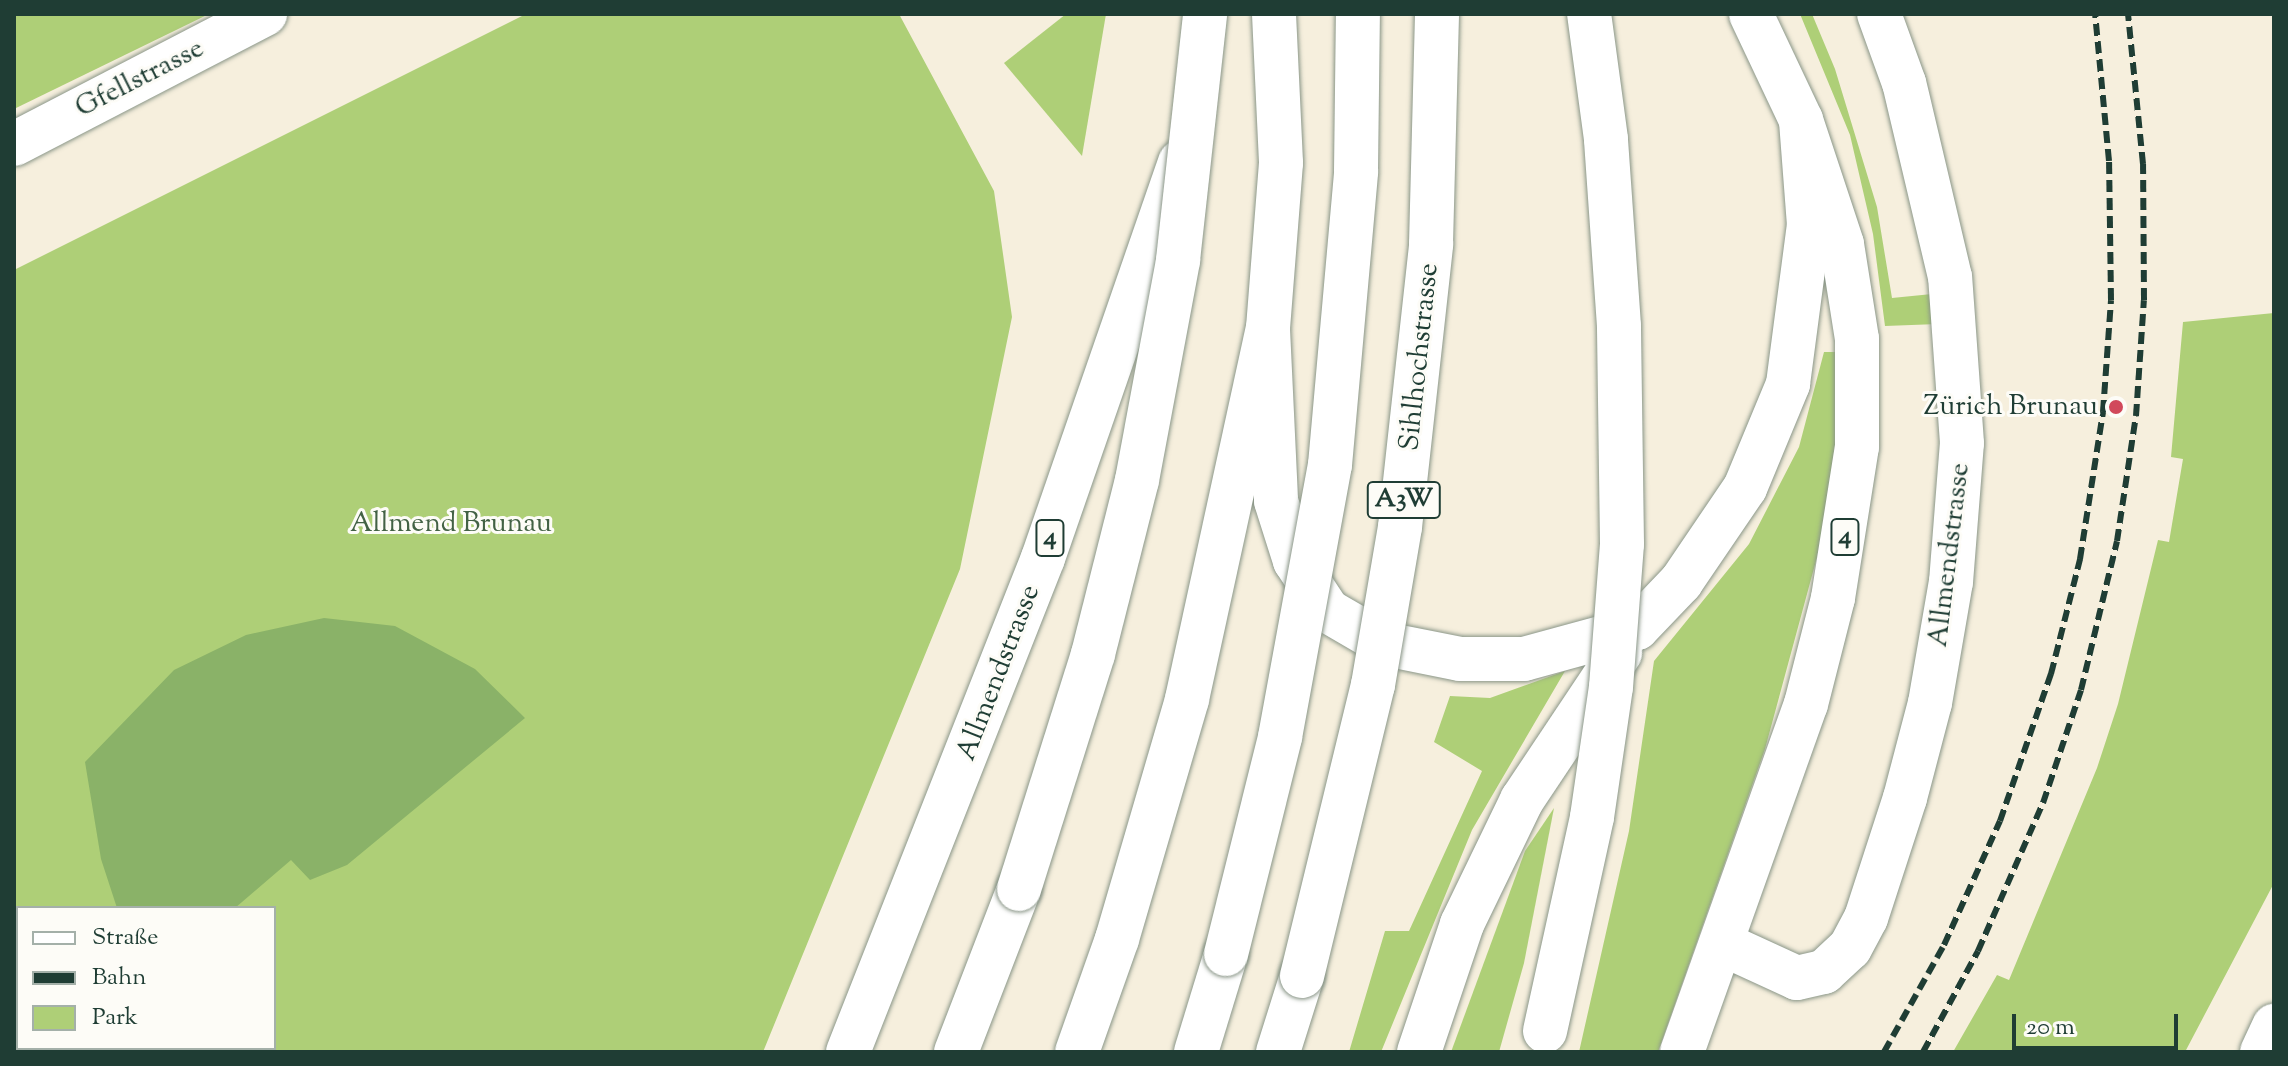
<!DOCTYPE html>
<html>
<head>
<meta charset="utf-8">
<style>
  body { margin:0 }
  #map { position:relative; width:2288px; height:1066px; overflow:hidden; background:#f6efdd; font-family:"Sorts Mill Goudy",serif }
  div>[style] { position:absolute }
  .green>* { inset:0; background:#aecf77 }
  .forest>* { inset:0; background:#8ab268 }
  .roads { filter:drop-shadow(0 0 2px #8a9688) drop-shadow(0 0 2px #8a9688) }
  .street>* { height:44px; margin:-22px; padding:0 22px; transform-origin:22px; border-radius:22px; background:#fff }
  .primary>* { height:44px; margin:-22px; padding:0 22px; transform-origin:22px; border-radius:22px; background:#fff }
  .highway>* { height:44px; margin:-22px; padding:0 22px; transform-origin:22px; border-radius:22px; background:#fff }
  .rail>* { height:6px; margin-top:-3px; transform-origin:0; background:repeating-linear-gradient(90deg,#1f3d34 0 12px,transparent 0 18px) }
  .bridges { filter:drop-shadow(0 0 2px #8a9688) drop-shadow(0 0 2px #8a9688) }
  .highway-bridge>* { height:44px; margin:-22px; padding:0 22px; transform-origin:22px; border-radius:22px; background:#fff }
  .dots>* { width:22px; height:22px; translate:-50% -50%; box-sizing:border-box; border:4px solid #fdfcf7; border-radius:50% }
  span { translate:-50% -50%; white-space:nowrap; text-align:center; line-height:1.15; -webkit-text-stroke:6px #fdfcf7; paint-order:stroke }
  .shield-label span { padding:2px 6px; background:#fdfcf7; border:2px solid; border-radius:6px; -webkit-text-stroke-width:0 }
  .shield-label { font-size:26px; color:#1f3d34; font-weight:700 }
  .street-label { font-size:28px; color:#1f3d34 }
  .poi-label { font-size:28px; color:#1f3d34 }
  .right { translate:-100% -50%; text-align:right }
  .park-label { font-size:28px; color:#436245 }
  .frame { position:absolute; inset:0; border:16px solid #1f3d34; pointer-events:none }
  .legend { position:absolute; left:16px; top:906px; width:260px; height:144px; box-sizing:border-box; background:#fdfcf7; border:2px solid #a4b0a9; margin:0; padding:10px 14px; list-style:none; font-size:24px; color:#1f3d34 }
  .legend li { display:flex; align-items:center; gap:16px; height:40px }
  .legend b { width:40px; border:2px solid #a4b0a9 }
  .scale { position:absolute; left:2012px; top:1014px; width:166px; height:36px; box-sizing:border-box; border:4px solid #1f3d34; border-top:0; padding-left:10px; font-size:24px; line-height:28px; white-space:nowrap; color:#1f3d34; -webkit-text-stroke:6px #fdfcf7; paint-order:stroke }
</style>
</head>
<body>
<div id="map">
  <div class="green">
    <i style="clip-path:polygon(14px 14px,209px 14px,14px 109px)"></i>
    <i style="clip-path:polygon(evenodd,526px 14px,899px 14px,994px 191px,1012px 317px,960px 569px,763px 1052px,14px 1052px,14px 270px,526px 14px,18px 908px,274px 908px,274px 1048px,18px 1048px,18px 908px)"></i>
    <i style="clip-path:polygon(1066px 14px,1106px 14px,1082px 156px,1004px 63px)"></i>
    <i style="clip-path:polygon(1800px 14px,1812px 14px,1835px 69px,1877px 207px,1892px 298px,1932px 294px,1938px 324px,1885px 326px,1873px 234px,1850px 135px)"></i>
    <i style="clip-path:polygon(2274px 313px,2274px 883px,2185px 1052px,1953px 1052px,1997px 975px,2009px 980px,2097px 768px,2118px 704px,2158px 540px,2169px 542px,2183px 459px,2171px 457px,2183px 322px)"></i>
    <i style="clip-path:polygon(1824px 352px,1837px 352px,1836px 437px,1823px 535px,1765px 749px,1658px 1052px,1579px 1052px,1629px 831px,1654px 661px,1749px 544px,1799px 447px)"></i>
    <i style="clip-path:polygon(1565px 671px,1472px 830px,1381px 1052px,1349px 1052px,1385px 931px,1409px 931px,1482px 771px,1434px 742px,1450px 696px,1490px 698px)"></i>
    <i style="clip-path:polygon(1554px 808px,1524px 963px,1499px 1052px,1451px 1052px,1525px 851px)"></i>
  </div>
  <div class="forest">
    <i style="clip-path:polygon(324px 618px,395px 626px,475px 669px,525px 718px,347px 865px,310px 880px,291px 860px,235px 908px,117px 908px,101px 859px,85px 762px,174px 670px,246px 635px)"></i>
  </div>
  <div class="roads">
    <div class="street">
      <i style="left:14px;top:144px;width:283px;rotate:-27.4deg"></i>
      <i style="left:1725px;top:945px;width:79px;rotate:24.6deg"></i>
      <i style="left:1797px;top:978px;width:28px;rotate:-13deg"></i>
      <i style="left:1824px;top:972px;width:35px;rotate:-43deg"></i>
      <i style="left:1850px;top:948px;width:34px;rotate:-62deg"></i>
      <i style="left:1866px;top:918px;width:126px;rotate:-72deg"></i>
      <i style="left:1905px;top:798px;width:98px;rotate:-75.3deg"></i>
      <i style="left:1930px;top:703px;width:123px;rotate:-80.2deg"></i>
      <i style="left:1951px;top:582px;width:139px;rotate:-85.5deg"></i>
      <i style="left:1962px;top:443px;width:166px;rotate:-94.1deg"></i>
      <i style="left:1950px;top:277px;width:199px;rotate:-103.3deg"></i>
      <i style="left:1904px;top:83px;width:73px;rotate:-109.9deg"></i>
      <i style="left:2262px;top:1052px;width:29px;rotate:-65deg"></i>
    </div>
    <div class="primary">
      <i style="left:1274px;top:14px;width:149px;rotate:87.3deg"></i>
      <i style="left:1281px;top:163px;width:167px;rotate:94.5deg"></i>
      <i style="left:1268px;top:329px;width:172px;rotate:87.3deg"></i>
      <i style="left:1276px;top:501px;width:63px;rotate:72.4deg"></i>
      <i style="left:1295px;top:561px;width:60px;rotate:56.6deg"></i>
      <i style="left:1328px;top:611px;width:66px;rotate:30.1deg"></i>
      <i style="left:1385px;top:644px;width:76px;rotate:11.3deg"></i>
      <i style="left:1460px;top:659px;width:64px"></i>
      <i style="left:1524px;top:659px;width:117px;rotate:-15.3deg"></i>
      <i style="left:1637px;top:628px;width:64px;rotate:-46.3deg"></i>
      <i style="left:1681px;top:582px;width:114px;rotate:-55.8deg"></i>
      <i style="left:1745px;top:488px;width:113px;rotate:-67.5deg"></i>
      <i style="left:1788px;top:384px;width:160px;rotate:-82.5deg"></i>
      <i style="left:1809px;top:225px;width:105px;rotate:-94.4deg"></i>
      <i style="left:848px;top:1052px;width:531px;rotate:-68.46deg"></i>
      <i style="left:1043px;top:558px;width:419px;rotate:-70.9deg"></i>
      <i style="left:1682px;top:1052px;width:369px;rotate:-70.4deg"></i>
      <i style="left:1806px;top:704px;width:109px;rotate:-75.7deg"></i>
      <i style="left:1833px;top:598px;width:153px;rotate:-81deg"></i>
      <i style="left:1857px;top:447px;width:108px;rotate:-90deg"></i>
      <i style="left:1857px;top:339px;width:96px;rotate:-99deg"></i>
      <i style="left:1842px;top:244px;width:131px;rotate:-108.3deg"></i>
      <i style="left:1801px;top:120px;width:117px;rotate:-115.3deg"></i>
    </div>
    <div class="highway">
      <i style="left:956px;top:1052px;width:175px;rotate:-68.9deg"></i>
      <i style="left:1077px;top:1052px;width:120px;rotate:-70.5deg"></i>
      <i style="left:1117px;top:939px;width:250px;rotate:-73.7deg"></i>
      <i style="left:1187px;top:699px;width:379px;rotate:-77.7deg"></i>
      <i style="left:1196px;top:1052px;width:102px;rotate:-73deg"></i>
      <i style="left:1278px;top:1052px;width:80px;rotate:-72.5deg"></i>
      <i style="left:1419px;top:1052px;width:135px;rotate:-71.4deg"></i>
      <i style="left:1462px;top:924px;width:138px;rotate:-64.2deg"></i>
      <i style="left:1522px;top:800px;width:177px;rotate:-56.3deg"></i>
    </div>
  </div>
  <div class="rail">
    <i style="left:1884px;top:1052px;width:123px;rotate:-60.7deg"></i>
    <i style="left:1944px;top:945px;width:136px;rotate:-65.7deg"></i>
    <i style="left:2000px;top:821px;width:156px;rotate:-70.9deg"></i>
    <i style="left:2051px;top:674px;width:119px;rotate:-75.8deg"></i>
    <i style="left:2080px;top:559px;width:149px;rotate:-81.1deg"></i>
    <i style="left:2103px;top:412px;width:112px;rotate:-85.9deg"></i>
    <i style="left:2111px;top:300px;width:139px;rotate:-90.8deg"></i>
    <i style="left:2109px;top:161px;width:148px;rotate:-95.4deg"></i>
    <i style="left:1923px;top:1052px;width:115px;rotate:-61.4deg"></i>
    <i style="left:1978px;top:951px;width:162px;rotate:-66.3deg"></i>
    <i style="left:2043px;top:803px;width:119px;rotate:-71.4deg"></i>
    <i style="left:2081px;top:690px;width:153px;rotate:-76.4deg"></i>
    <i style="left:2117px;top:541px;width:126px;rotate:-81.4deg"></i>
    <i style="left:2136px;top:416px;width:116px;rotate:-86.1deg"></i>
    <i style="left:2144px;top:300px;width:136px;rotate:-90.4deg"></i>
    <i style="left:2143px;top:164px;width:151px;rotate:-95.7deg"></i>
  </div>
  <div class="bridges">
    <div class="highway-bridge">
      <i style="left:1019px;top:889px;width:246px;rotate:-72.5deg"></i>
      <i style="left:1093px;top:654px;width:179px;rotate:-75.8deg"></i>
      <i style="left:1137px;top:480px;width:224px;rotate:-79.4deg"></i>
      <i style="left:1178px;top:260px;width:247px;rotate:-83.7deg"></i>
      <i style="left:1226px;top:954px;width:224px;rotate:-76deg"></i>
      <i style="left:1280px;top:737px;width:277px;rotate:-79.6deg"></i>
      <i style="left:1330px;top:465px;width:295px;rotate:-84.9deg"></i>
      <i style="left:1356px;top:171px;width:157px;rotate:-89.3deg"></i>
      <i style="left:1302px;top:976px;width:300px;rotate:-76.3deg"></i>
      <i style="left:1373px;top:685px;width:160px;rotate:-80.3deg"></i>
      <i style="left:1400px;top:527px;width:285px;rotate:-83.7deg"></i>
      <i style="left:1431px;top:244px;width:230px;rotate:-88.5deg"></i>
      <i style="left:1545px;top:1031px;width:219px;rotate:-77.6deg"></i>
      <i style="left:1592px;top:817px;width:131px;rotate:-81.7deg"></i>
      <i style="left:1611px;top:687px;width:143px;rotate:-85.6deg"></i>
      <i style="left:1622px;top:544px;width:218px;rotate:-90.8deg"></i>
      <i style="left:1619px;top:326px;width:187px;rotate:-94deg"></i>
      <i style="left:1606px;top:139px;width:126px;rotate:-97.7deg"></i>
    </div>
  </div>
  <div class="dots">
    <i style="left:2116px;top:407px;background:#d1495b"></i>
  </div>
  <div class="shield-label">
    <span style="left:1404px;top:500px">A3W</span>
    <span style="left:1845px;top:537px">4</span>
    <span style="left:1050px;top:538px">4</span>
  </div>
  <div class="street-label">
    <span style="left:140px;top:79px;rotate:-27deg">Gfellstrasse</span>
    <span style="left:1420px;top:357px;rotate:-84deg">Sihlhochstrasse</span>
    <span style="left:1950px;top:555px;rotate:-83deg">Allmendstrasse</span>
    <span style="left:999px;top:673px;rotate:-69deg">Allmendstrasse</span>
  </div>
  <div class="poi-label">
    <span class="right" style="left:2098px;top:407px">Zürich Brunau</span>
  </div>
  <div class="park-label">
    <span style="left:451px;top:524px">Allmend Brunau</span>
  </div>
  <div class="frame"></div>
  <ul class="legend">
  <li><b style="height:10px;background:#fff"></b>Straße</li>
  <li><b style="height:10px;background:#1f3d34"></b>Bahn</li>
  <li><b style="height:22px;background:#aecf77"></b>Park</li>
  </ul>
  <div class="scale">20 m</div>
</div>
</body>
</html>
